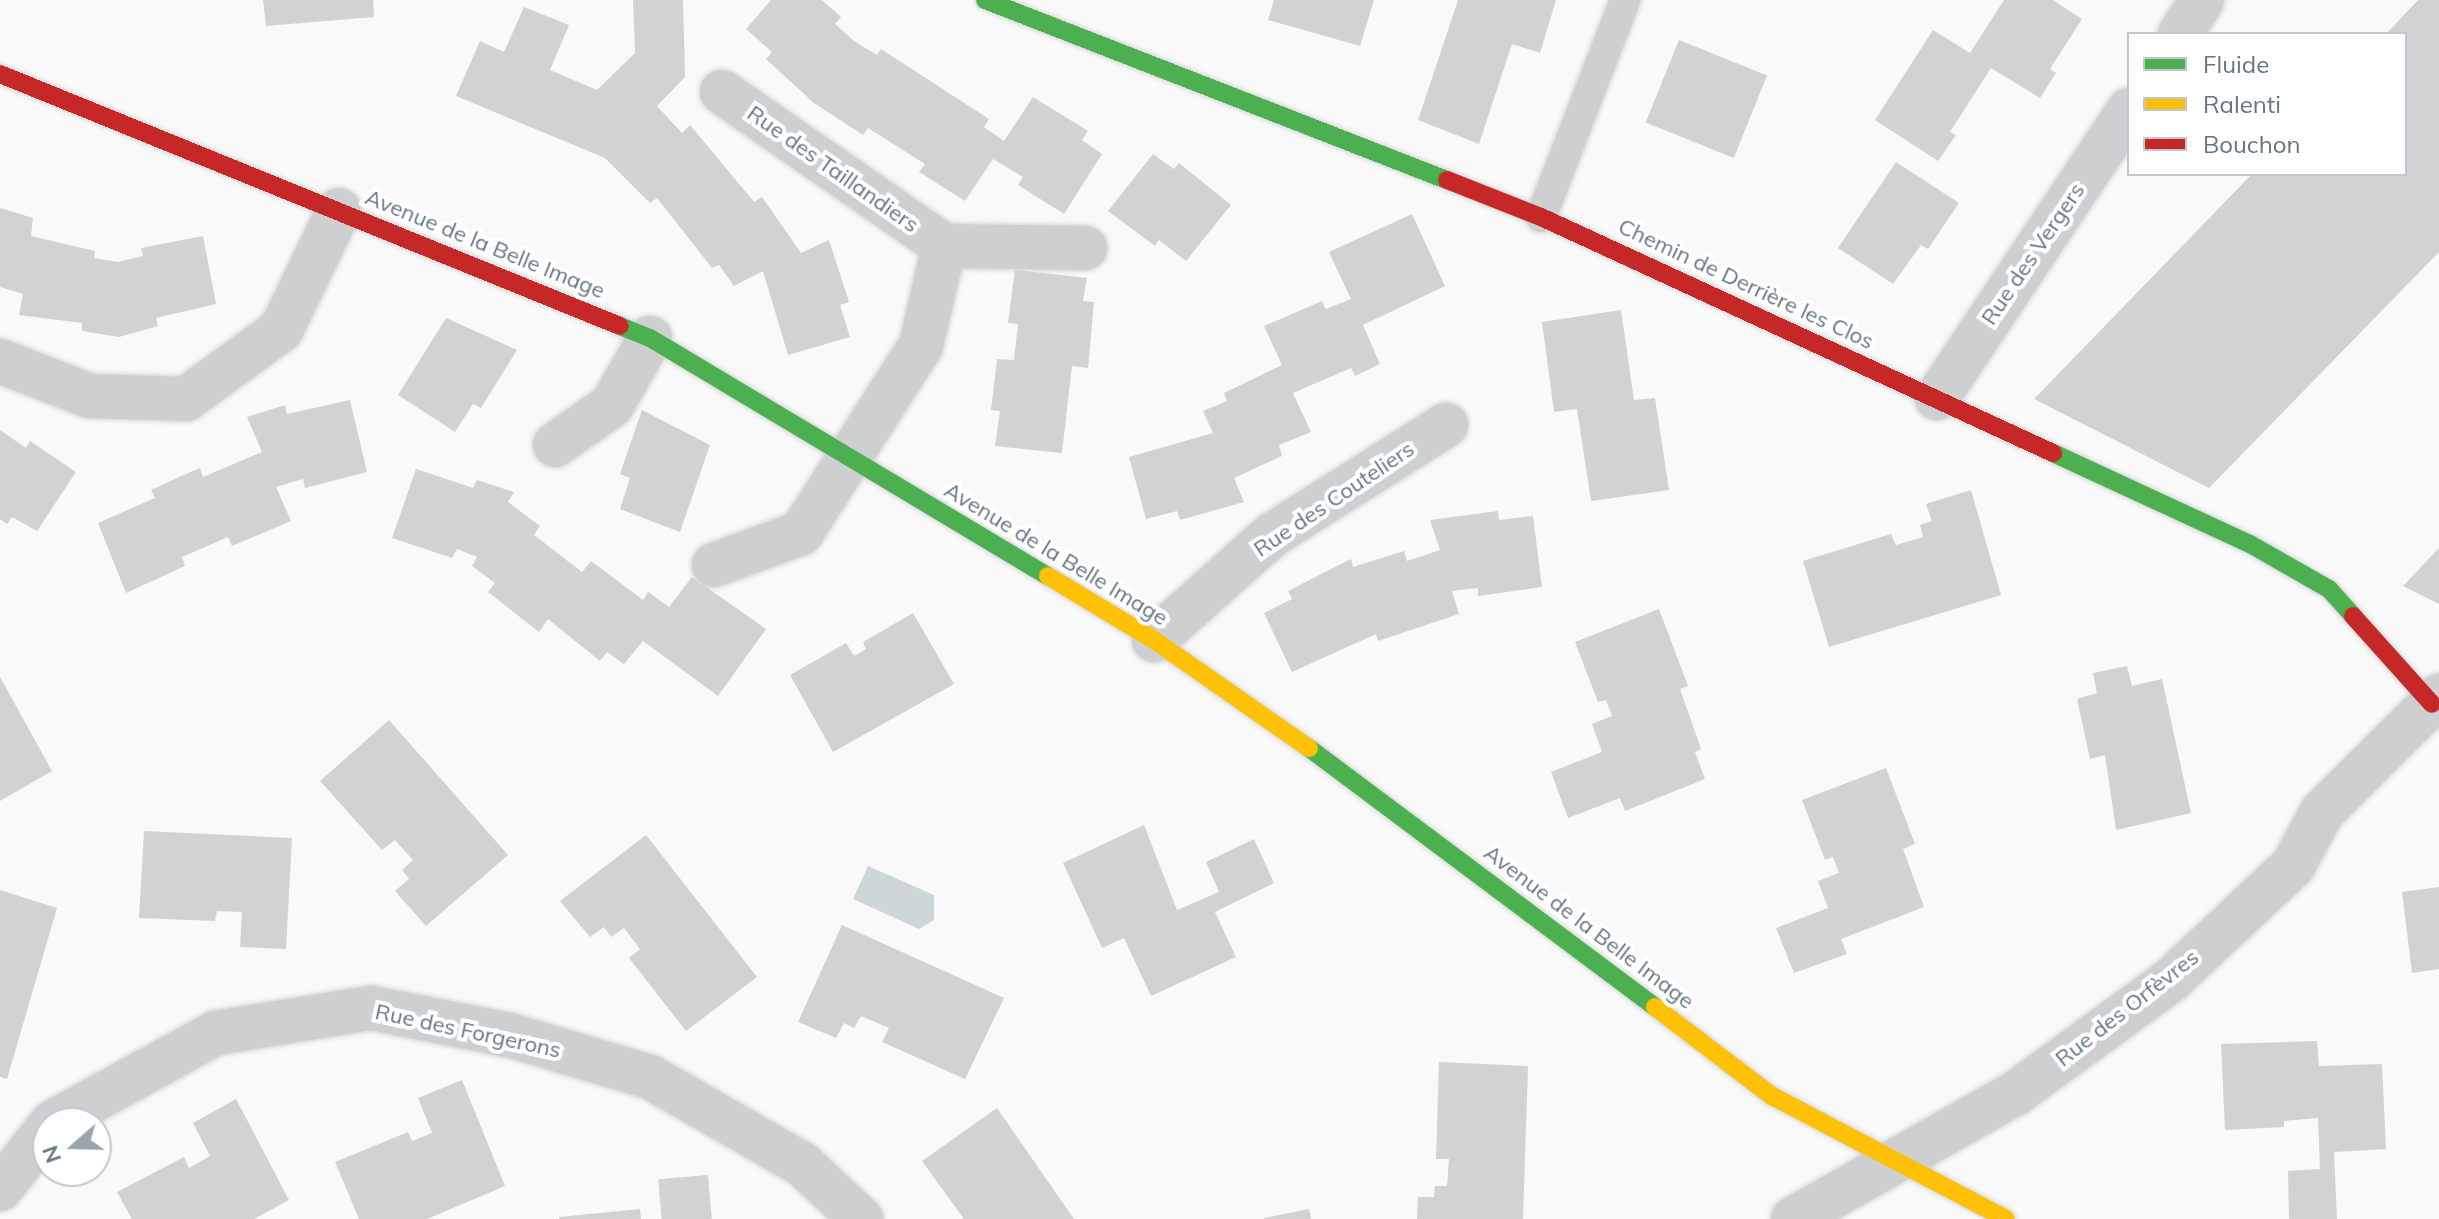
<!DOCTYPE html>
<html>
<head>
<meta charset="utf-8">
<style>
  body { margin:0 }
  #map { position:relative; width:2439px; height:1219px; overflow:hidden; background:#f9f9f9; font-family:Mulish,sans-serif }
  div>[style] { position:absolute }
  .water>* { inset:0; background:#ced6d9 }
  .building>* { inset:0; background:#d0d2d3; transform-origin:0 0 }
  .roads { filter:drop-shadow(0 0 2px #d5d6d7) drop-shadow(0 0 2px #d5d6d7) }
  .lane>* { height:30px; margin:-15px; padding:0 15px; transform-origin:15px; border-radius:15px; background:#cecfd0 }
  .street>* { height:44px; margin:-22px; padding:0 22px; transform-origin:22px; border-radius:22px; background:#cecfd0 }
  .fast>* { height:18px; margin:-9px; padding:0 9px; transform-origin:9px; border-radius:9px; background:#4caf50 }
  .slow>* { height:18px; margin:-9px; padding:0 9px; transform-origin:9px; border-radius:9px; background:#ffc107 }
  .jam>* { height:18px; margin:-9px; padding:0 9px; transform-origin:9px; border-radius:9px; background:#c62828 }
  span { translate:-50% -50%; white-space:nowrap; text-align:center; line-height:1.15; -webkit-text-stroke:8px #fff; paint-order:stroke }
  .street-label { font-size:22px; color:#657683 }
  .legend { position:absolute; left:2127px; top:32px; width:280px; height:144px; box-sizing:border-box; background:#fff; border:2px solid #c1c8cd; margin:0; padding:10px 14px; list-style:none; font-size:24px; color:#657683 }
  .legend li { display:flex; align-items:center; gap:16px; height:40px }
  .legend b { width:40px; border:2px solid #c1c8cd }
  .north { position:absolute; left:32px; top:1107px; width:80px; height:80px; box-sizing:border-box; background:#fff; border:2px solid #c1c8cd; border-radius:50%; rotate:250deg; font-size:22px; font-weight:700; line-height:32px; text-align:center; color:#657683 }
  .north::after { content:''; display:block; margin:auto; width:28px; height:36px; background:#99a4ac; clip-path:polygon(50% 0,100% 100%,50% 72%,0 100%) }
</style>
</head>
<body>
<div id="map">
  <div class="water">
    <i style="clip-path:polygon(868px 866px,934px 895px,934px 920px,919px 929px,853px 899px)"></i>
  </div>
  <div class="building">
    <i style="clip-path:polygon(263px 0,373px 0,374px 17px,266px 26px)"></i>
    <i style="clip-path:polygon(633px 0,683px 0,685px 77px,657px 106px,682px 133px,690px 125px,754px 202px,762px 197px,801px 253px,829px 240px,849px 302px,840px 305px,850px 337px,788px 355px,763px 271px,734px 286px,719px 265px,712px 268px,657px 198px,650px 203px,605px 158px,456px 96px,480px 41px,504px 52px,524px 7px,569px 25px,550px 70px,597px 90px,635px 53px)"></i>
    <i style="clip-path:polygon(771px 0,822px 0,841px 17px,835px 24px,854px 41px,877px 55px,881px 49px,989px 119px,984px 127px,1004px 141px,1033px 97px,1088px 131px,1082px 140px,1102px 154px,1064px 214px,1018px 185px,1023px 177px,993px 159px,965px 201px,919px 172px,925px 164px,868px 128px,863px 135px,814px 103px,766px 59px,772px 52px,746px 29px)"></i>
    <i style="clip-path:polygon(1274px 0,1374px 0,1360px 46px,1268px 20px)"></i>
    <i style="clip-path:polygon(1458px 0,1556px 0,1540px 53px,1512px 44px,1479px 144px,1418px 120px)"></i>
    <i style="clip-path:polygon(2004px 0,2053px 0,2082px 19px,2050px 69px,2056px 73px,2040px 98px,1991px 68px,1950px 132px,1956px 135px,1938px 161px,1875px 120px,1933px 30px,1970px 53px)"></i>
    <i style="clip-path:polygon(2418px 0,2439px 0,2439px 252px,2209px 488px,2034px 399px,2252px 174px,2405px 174px,2405px 34px,2386px 34px)"></i>
    <i style="left:1679px;top:40px;width:95px;height:89px;rotate:22deg"></i>
    <i style="clip-path:polygon(1153px 154px,1174px 169px,1179px 163px,1231px 205px,1186px 261px,1159px 240px,1155px 246px,1108px 211px)"></i>
    <i style="clip-path:polygon(1896px 162px,1959px 203px,1928px 249px,1921px 245px,1893px 284px,1838px 248px)"></i>
    <i style="clip-path:polygon(0 208px,33px 218px,31px 236px,95px 251px,94px 258px,118px 262px,143px 256px,141px 248px,203px 236px,216px 304px,156px 318px,158px 326px,119px 337px,82px 331px,82px 323px,19px 315px,23px 294px,0 287px)"></i>
    <i style="clip-path:polygon(1412px 214px,1445px 286px,1363px 325px,1380px 364px,1355px 376px,1351px 368px,1293px 393px,1311px 432px,1279px 445px,1282px 456px,1234px 478px,1244px 502px,1180px 520px,1177px 511px,1146px 519px,1129px 457px,1213px 433px,1203px 411px,1227px 401px,1224px 393px,1282px 365px,1264px 326px,1322px 301px,1326px 309px,1351px 299px,1329px 252px)"></i>
    <i style="clip-path:polygon(1015px 270px,1087px 278px,1083px 301px,1094px 302px,1088px 368px,1072px 366px,1062px 453px,995px 446px,1000px 411px,991px 410px,997px 359px,1014px 360px,1018px 324px,1008px 323px)"></i>
    <i style="clip-path:polygon(1621px 310px,1634px 400px,1655px 398px,1669px 490px,1591px 501px,1577px 409px,1554px 412px,1542px 322px)"></i>
    <i style="clip-path:polygon(446px 318px,517px 350px,481px 408px,473px 404px,455px 432px,398px 395px)"></i>
    <i style="clip-path:polygon(350px 400px,367px 472px,305px 488px,303px 479px,276px 487px,291px 521px,232px 546px,228px 537px,182px 557px,185px 566px,126px 593px,98px 523px,155px 498px,151px 490px,177px 478px,200px 468px,203px 477px,262px 452px,247px 417px,285px 405px,287px 414px)"></i>
    <i style="clip-path:polygon(642px 410px,710px 445px,680px 532px,620px 509px,630px 478px,620px 474px)"></i>
    <i style="clip-path:polygon(0 430px,26px 448px,30px 441px,76px 472px,37px 531px,12px 517px,7px 524px,0 519px)"></i>
    <i style="clip-path:polygon(416px 469px,473px 488px,477px 480px,514px 492px,508px 502px,540px 526px,534px 535px,582px 572px,591px 561px,643px 600px,648px 592px,669px 607px,692px 577px,766px 629px,718px 696px,643px 641px,624px 664px,607px 652px,600px 661px,548px 619px,539px 632px,488px 592px,495px 583px,472px 566px,477px 557px,457px 549px,452px 558px,392px 538px)"></i>
    <i style="clip-path:polygon(1971px 490px,2001px 595px,1829px 647px,1803px 561px,1891px 534px,1896px 545px,1923px 537px,1920px 525px,1932px 521px,1926px 504px)"></i>
    <i style="clip-path:polygon(1498px 511px,1499px 520px,1533px 516px,1542px 587px,1478px 596px,1478px 588px,1452px 591px,1459px 614px,1378px 641px,1376px 634px,1292px 672px,1264px 613px,1292px 599px,1288px 591px,1351px 559px,1353px 567px,1404px 551px,1407px 561px,1440px 550px,1430px 520px)"></i>
    <i style="clip-path:polygon(2439px 548px,2439px 604px,2403px 586px)"></i>
    <i style="clip-path:polygon(1659px 609px,1688px 686px,1680px 689px,1701px 749px,1695px 752px,1705px 779px,1625px 811px,1620px 798px,1568px 818px,1551px 772px,1602px 752px,1592px 724px,1612px 716px,1606px 700px,1598px 702px,1575px 642px)"></i>
    <i style="clip-path:polygon(913px 613px,954px 684px,833px 752px,790px 675px,846px 643px,854px 656px,866px 649px,863px 642px)"></i>
    <i style="clip-path:polygon(2127px 666px,2132px 686px,2162px 679px,2191px 813px,2116px 830px,2105px 755px,2090px 759px,2077px 699px,2097px 693px,2093px 673px)"></i>
    <i style="clip-path:polygon(0 677px,52px 771px,0 801px)"></i>
    <i style="clip-path:polygon(389px 720px,508px 855px,426px 926px,395px 891px,409px 879px,402px 870px,413px 860px,395px 840px,382px 850px,320px 781px)"></i>
    <i style="clip-path:polygon(1886px 768px,1915px 844px,1903px 849px,1924px 907px,1841px 939px,1847px 954px,1794px 973px,1776px 928px,1828px 908px,1818px 881px,1839px 873px,1833px 857px,1825px 860px,1802px 800px)"></i>
    <i style="clip-path:polygon(1144px 825px,1177px 910px,1219px 892px,1206px 862px,1254px 839px,1274px 883px,1215px 912px,1236px 957px,1151px 996px,1124px 938px,1102px 948px,1063px 863px)"></i>
    <i style="clip-path:polygon(144px 831px,292px 838px,286px 949px,240px 947px,242px 912px,217px 911px,215px 921px,139px 918px)"></i>
    <i style="clip-path:polygon(646px 835px,757px 977px,686px 1031px,629px 958px,640px 949px,624px 928px,611px 937px,604px 927px,590px 937px,560px 901px)"></i>
    <i style="clip-path:polygon(2439px 887px,2439px 969px,2412px 973px,2402px 892px)"></i>
    <i style="clip-path:polygon(0 890px,57px 908px,7px 1079px,0 1077px)"></i>
    <i style="clip-path:polygon(842px 925px,1004px 998px,965px 1079px,882px 1042px,889px 1028px,861px 1016px,854px 1028px,844px 1023px,836px 1038px,798px 1022px)"></i>
    <i style="clip-path:polygon(2317px 1041px,2319px 1066px,2382px 1064px,2386px 1149px,2334px 1152px,2337px 1219px,2289px 1219px,2288px 1171px,2320px 1169px,2318px 1118px,2284px 1121px,2284px 1127px,2225px 1130px,2221px 1044px)"></i>
    <i style="clip-path:polygon(1439px 1062px,1528px 1066px,1523px 1219px,1417px 1219px,1418px 1197px,1434px 1197px,1435px 1186px,1447px 1186px,1449px 1159px,1436px 1159px)"></i>
    <i style="clip-path:polygon(462px 1080px,505px 1186px,427px 1219px,359px 1219px,335px 1162px,408px 1132px,412px 1141px,432px 1133px,418px 1098px)"></i>
    <i style="clip-path:polygon(236px 1099px,289px 1200px,254px 1219px,132px 1219px,117px 1192px,184px 1157px,189px 1168px,210px 1156px,193px 1123px)"></i>
    <i style="clip-path:polygon(997px 1108px,1074px 1219px,964px 1219px,922px 1161px)"></i>
    <i style="left:708px;top:1175px;width:44px;height:50px;rotate:85deg"></i>
    <i style="clip-path:polygon(640px 1209px,641px 1219px,559px 1219px,559px 1217px)"></i>
    <i style="clip-path:polygon(1309px 1209px,1311px 1219px,1264px 1219px,1264px 1218px)"></i>
  </div>
  <div class="roads">
    <div class="lane">
      <i style="left:1541px;top:217px;width:233px;rotate:-68.8deg"></i>
    </div>
    <div class="street">
      <i style="left:2180px;top:34px;width:40px;rotate:-57.1deg"></i>
      <i style="left:722px;top:92px;width:270px;rotate:34.7deg"></i>
      <i style="left:944px;top:246px;width:141px;rotate:0.8deg"></i>
      <i style="left:0;top:361px;width:97px;rotate:21.3deg"></i>
      <i style="left:90px;top:396px;width:96px;rotate:1.8deg"></i>
      <i style="left:186px;top:399px;width:117px;rotate:-36deg"></i>
      <i style="left:281px;top:330px;width:133px;rotate:-64.2deg"></i>
      <i style="left:1937px;top:398px;width:346px;rotate:-56.3deg"></i>
      <i style="left:555px;top:445px;width:70px;rotate:-35.1deg"></i>
      <i style="left:612px;top:405px;width:77px;rotate:-60.4deg"></i>
      <i style="left:714px;top:565px;width:93px;rotate:-20.2deg"></i>
      <i style="left:801px;top:533px;width:223px;rotate:-57.4deg"></i>
      <i style="left:921px;top:345px;width:102px;rotate:-76.9deg"></i>
      <i style="left:1154px;top:640px;width:158px;rotate:-41.7deg"></i>
      <i style="left:1272px;top:535px;width:206px;rotate:-32.3deg"></i>
      <i style="left:52px;top:1123px;width:187px;rotate:-28.8deg"></i>
      <i style="left:216px;top:1033px;width:157px;rotate:-9.2deg"></i>
      <i style="left:371px;top:1008px;width:141px;rotate:11.1deg"></i>
      <i style="left:509px;top:1035px;width:147px;rotate:16.6deg"></i>
      <i style="left:650px;top:1077px;width:175px;rotate:29.8deg"></i>
      <i style="left:802px;top:1164px;width:81px;rotate:43deg"></i>
      <i style="left:0;top:1189px;width:78px;rotate:-51.8deg"></i>
      <i style="left:1793px;top:1219px;width:256px;rotate:-29.5deg"></i>
      <i style="left:2016px;top:1093px;width:192px;rotate:-36.1deg"></i>
      <i style="left:2171px;top:980px;width:167px;rotate:-43.1deg"></i>
      <i style="left:2293px;top:866px;width:61px;rotate:-61.8deg"></i>
      <i style="left:2322px;top:812px;width:165px;rotate:-44.8deg"></i>
    </div>
    <div class="fast">
      <i style="left:985px;top:0;width:496px;rotate:21.3deg"></i>
      <i style="left:620px;top:326px;width:32px;rotate:22deg"></i>
      <i style="left:650px;top:338px;width:464px;rotate:30.9deg"></i>
      <i style="left:2053px;top:453px;width:217px;rotate:24.8deg"></i>
      <i style="left:2250px;top:544px;width:91px;rotate:29.7deg"></i>
      <i style="left:2329px;top:589px;width:36px;rotate:48deg"></i>
      <i style="left:1309px;top:748px;width:432px;rotate:36.8deg"></i>
    </div>
    <div class="slow">
      <i style="left:1048px;top:576px;width:124px;rotate:31.1deg"></i>
      <i style="left:1154px;top:640px;width:189px;rotate:34.9deg"></i>
      <i style="left:1655px;top:1007px;width:147px;rotate:37.3deg"></i>
      <i style="left:1772px;top:1096px;width:264px;rotate:27.7deg"></i>
    </div>
    <div class="jam">
      <i style="left:0;top:74px;width:669px;rotate:22.12deg"></i>
      <i style="left:1447px;top:180px;width:101px;rotate:21.5deg"></i>
      <i style="left:1541px;top:217px;width:564px;rotate:24.75deg"></i>
      <i style="left:2353px;top:616px;width:118px;rotate:48.1deg"></i>
    </div>
  </div>
  <div class="street-label">
    <span style="left:833px;top:169px;rotate:35deg">Rue des Taillandiers</span>
    <span style="left:485px;top:244px;rotate:22deg">Avenue de la Belle Image</span>
    <span style="left:2033px;top:254px;rotate:-56deg">Rue des Vergers</span>
    <span style="left:1746px;top:284px;rotate:25deg">Chemin de Derrière les Clos</span>
    <span style="left:1334px;top:499px;rotate:-34deg">Rue des Couteliers</span>
    <span style="left:1056px;top:554px;rotate:31deg">Avenue de la Belle Image</span>
    <span style="left:1589px;top:927px;rotate:37deg">Avenue de la Belle Image</span>
    <span style="left:2127px;top:1008px;rotate:-38deg">Rue des Orfèvres</span>
    <span style="left:468px;top:1031px;rotate:12deg">Rue des Forgerons</span>
  </div>
  <ul class="legend">
  <li><b style="height:10px;background:#4caf50"></b>Fluide</li>
  <li><b style="height:10px;background:#ffc107"></b>Ralenti</li>
  <li><b style="height:10px;background:#c62828"></b>Bouchon</li>
  </ul>
  <div class="north">N</div>
</div>
</body>
</html>
